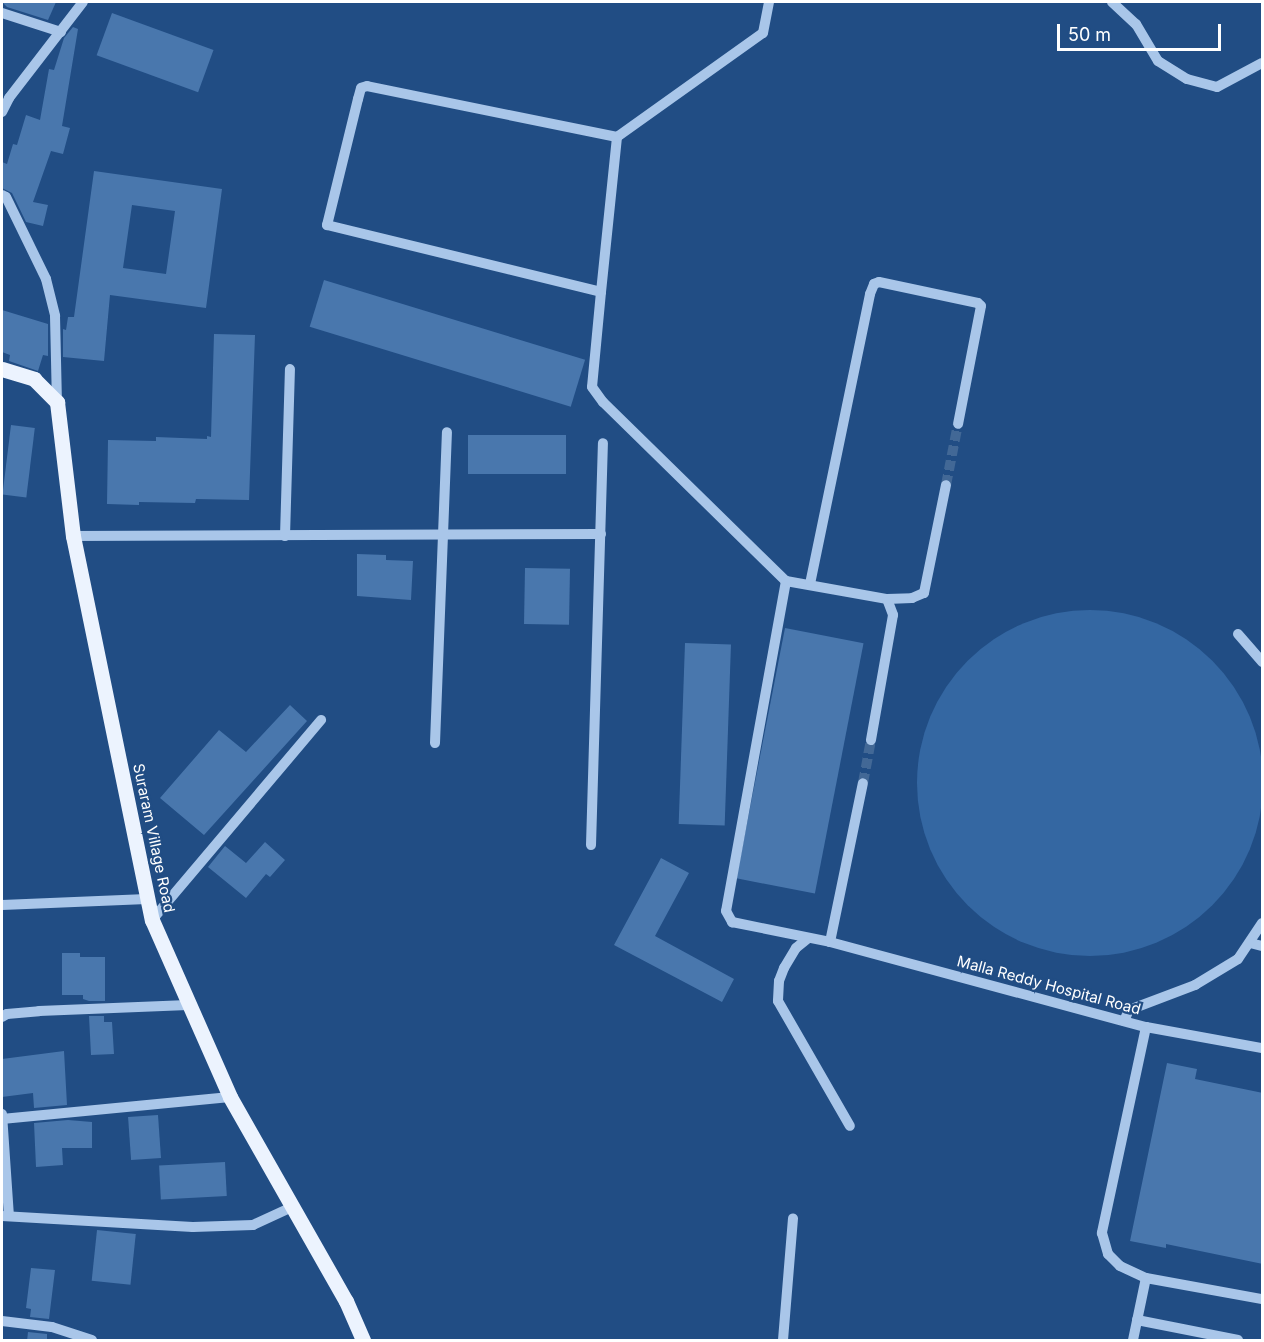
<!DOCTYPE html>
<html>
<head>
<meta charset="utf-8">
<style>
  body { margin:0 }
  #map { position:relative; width:1264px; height:1342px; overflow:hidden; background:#214d84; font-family:Inter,sans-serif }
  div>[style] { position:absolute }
  .green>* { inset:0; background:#3467a2 }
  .round { border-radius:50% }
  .building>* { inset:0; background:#4977ad; transform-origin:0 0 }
  .minor-tunnel>* { height:10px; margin-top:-5px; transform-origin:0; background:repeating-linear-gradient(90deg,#426896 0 10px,transparent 0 15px) }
  .minor>* { height:10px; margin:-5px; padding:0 5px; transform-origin:5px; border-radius:5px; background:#a9c6e9 }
  .major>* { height:15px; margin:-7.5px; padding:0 7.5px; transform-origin:7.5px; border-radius:7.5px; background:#ecf3fe }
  span { translate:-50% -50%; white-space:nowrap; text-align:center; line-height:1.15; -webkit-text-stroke:4.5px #214d84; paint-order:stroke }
  .street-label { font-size:15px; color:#fff }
  .frame { position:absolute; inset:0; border:3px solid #fff; pointer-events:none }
  .scale { position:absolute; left:1057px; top:24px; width:164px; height:27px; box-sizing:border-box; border:3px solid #fff; border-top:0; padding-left:8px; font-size:18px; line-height:21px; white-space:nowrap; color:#fff; -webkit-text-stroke:4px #214d84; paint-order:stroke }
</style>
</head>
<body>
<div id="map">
  <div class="green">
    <i class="round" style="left:917px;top:610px;width:346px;height:346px"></i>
  </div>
  <div class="building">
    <i style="clip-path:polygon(2px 2px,56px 2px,48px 20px,7px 7px)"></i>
    <i style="left:112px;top:13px;width:108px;height:45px;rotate:20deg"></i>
    <i style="clip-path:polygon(73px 27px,78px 29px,62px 126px,70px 128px,63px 154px,51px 151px,33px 202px,48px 205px,43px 226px,26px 222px,12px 193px,2px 188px,2px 162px,7px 164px,13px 144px,17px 145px,26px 115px,40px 120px,49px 69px,54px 70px,64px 38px)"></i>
    <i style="clip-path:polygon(evenodd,94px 171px,222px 189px,206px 308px,110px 295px,104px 361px,63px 357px,63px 329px,66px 330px,68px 317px,74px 317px,94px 171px,132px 205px,175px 211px,166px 274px,123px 268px,132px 205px)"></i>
    <i style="left:324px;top:280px;width:273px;height:49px;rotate:17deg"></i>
    <i style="clip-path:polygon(2px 310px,48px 324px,48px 356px,43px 355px,38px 371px,9px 361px,10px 355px,2px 352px)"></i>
    <i style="clip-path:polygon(214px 334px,255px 335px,249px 500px,196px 499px,195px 503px,139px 502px,139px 505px,107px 504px,108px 440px,156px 441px,156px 437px,207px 439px,207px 436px,211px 437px)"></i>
    <i style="left:11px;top:425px;width:24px;height:70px;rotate:7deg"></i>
    <i style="left:468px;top:435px;width:98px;height:39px"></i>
    <i style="clip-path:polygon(357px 554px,386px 555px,386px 560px,413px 561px,411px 600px,357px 596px)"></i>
    <i style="left:525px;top:568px;width:45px;height:56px;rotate:1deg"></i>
    <i style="left:785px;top:628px;width:80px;height:255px;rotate:11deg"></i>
    <i style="left:685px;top:643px;width:46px;height:181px;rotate:2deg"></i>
    <i style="clip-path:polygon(290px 705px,307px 721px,204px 835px,160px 798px,219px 730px,246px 752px)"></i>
    <i style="clip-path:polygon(265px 842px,285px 860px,270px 877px,266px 874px,246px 898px,208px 867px,225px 846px,246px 863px)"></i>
    <i style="clip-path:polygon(661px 858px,689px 873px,655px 936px,734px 979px,722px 1002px,614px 945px)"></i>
    <i style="clip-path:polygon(62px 953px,80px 953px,80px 957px,105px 957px,105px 1001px,89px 1001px,83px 999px,83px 995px,62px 995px)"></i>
    <i style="clip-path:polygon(89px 1016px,104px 1016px,104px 1022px,112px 1022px,114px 1054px,91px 1055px)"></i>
    <i style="clip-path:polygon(64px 1051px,67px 1105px,34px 1108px,33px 1093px,2px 1097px,2px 1059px)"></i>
    <i style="clip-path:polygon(1167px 1063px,1197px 1069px,1195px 1079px,1263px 1093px,1263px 1264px,1166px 1244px,1166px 1248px,1130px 1241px)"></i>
    <i style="left:158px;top:1115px;width:43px;height:30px;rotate:86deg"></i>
    <i style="clip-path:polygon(68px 1120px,92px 1122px,92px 1148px,62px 1148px,63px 1165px,36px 1167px,34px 1123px)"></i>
    <i style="left:225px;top:1162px;width:34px;height:66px;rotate:87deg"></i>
    <i style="left:97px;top:1230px;width:39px;height:51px;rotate:6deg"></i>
    <i style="clip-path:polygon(31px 1268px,55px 1270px,49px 1319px,30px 1317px,31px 1309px,26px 1308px)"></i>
    <i style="clip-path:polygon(28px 1332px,47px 1334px,47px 1341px,27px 1341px)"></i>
  </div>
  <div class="minor-tunnel">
    <i style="left:946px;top:485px;width:62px;rotate:-78.9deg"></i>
    <i style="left:863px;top:783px;width:44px;rotate:-79.5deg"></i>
  </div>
  <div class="minor">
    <i style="left:1112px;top:2px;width:33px;rotate:43deg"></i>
    <i style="left:1136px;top:24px;width:43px;rotate:59.3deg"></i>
    <i style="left:1158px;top:61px;width:34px;rotate:32deg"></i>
    <i style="left:1187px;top:79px;width:31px;rotate:15deg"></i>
    <i style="left:1217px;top:87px;width:51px;rotate:-28.1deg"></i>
    <i style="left:2px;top:13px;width:62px;rotate:17.9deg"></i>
    <i style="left:2px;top:112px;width:16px;rotate:-63deg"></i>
    <i style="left:9px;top:98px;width:121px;rotate:-52.4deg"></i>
    <i style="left:617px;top:137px;width:255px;rotate:-168.5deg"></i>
    <i style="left:367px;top:86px;width:6px;rotate:162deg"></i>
    <i style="left:361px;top:88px;width:11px;rotate:105deg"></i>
    <i style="left:358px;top:99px;width:130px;rotate:103.8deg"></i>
    <i style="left:327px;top:225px;width:282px;rotate:13.7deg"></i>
    <i style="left:601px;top:292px;width:95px;rotate:95.4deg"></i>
    <i style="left:592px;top:387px;width:19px;rotate:54deg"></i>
    <i style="left:603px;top:402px;width:256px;rotate:44.4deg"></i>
    <i style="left:786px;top:581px;width:103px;rotate:10.1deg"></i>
    <i style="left:887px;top:599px;width:17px;rotate:69deg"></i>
    <i style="left:893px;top:615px;width:127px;rotate:100deg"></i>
    <i style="left:2px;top:195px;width:4px;rotate:27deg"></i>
    <i style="left:6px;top:197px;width:91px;rotate:64deg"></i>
    <i style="left:46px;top:279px;width:38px;rotate:76deg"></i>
    <i style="left:55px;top:316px;width:86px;rotate:88.7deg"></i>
    <i style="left:601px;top:292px;width:156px;rotate:-84.1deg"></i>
    <i style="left:617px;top:137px;width:179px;rotate:-35.5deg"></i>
    <i style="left:763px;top:33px;width:32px;rotate:-79deg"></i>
    <i style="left:73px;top:536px;width:528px;rotate:-0.22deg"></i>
    <i style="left:285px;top:536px;width:167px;rotate:-88.3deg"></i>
    <i style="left:786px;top:581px;width:335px;rotate:100.3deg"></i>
    <i style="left:726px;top:911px;width:13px;rotate:61deg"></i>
    <i style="left:732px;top:922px;width:100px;rotate:11.5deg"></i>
    <i style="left:830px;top:942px;width:162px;rotate:-78.3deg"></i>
    <i style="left:810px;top:584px;width:296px;rotate:-78.3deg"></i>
    <i style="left:870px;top:294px;width:11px;rotate:-68deg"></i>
    <i style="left:874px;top:284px;width:5px;rotate:-22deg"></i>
    <i style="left:879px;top:282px;width:101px;rotate:12deg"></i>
    <i style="left:978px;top:303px;width:4px;rotate:45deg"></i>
    <i style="left:981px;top:306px;width:120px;rotate:101deg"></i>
    <i style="left:887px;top:599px;width:25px;rotate:-2deg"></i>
    <i style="left:912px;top:598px;width:13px;rotate:-23deg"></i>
    <i style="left:924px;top:593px;width:110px;rotate:-78.5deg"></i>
    <i style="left:1238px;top:634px;width:37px;rotate:49deg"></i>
    <i style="left:435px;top:743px;width:311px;rotate:-87.8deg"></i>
    <i style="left:591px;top:845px;width:402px;rotate:-88.3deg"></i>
    <i style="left:2px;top:905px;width:145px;rotate:-2.4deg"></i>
    <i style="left:152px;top:920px;width:262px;rotate:-49.8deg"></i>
    <i style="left:807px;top:939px;width:14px;rotate:141deg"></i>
    <i style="left:796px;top:948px;width:23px;rotate:121deg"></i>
    <i style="left:784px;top:968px;width:14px;rotate:111deg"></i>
    <i style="left:779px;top:981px;width:20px;rotate:93deg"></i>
    <i style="left:778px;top:1001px;width:144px;rotate:60.1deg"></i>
    <i style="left:830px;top:942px;width:327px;rotate:15.1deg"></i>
    <i style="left:1146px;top:1027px;width:118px;rotate:10.3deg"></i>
    <i style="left:1250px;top:943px;width:12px;rotate:14deg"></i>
    <i style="left:2px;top:1017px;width:6px;rotate:-31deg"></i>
    <i style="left:7px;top:1014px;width:32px;rotate:-5deg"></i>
    <i style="left:39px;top:1011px;width:149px;rotate:-2.3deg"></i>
    <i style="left:1124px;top:1021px;width:12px;rotate:-66deg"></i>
    <i style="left:1129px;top:1010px;width:71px;rotate:-20.7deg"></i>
    <i style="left:1195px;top:985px;width:50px;rotate:-31.2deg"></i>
    <i style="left:1238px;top:959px;width:43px;rotate:-56.3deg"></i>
    <i style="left:1146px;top:1027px;width:211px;rotate:102.1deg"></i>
    <i style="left:1102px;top:1233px;width:22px;rotate:74deg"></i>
    <i style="left:1108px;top:1254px;width:17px;rotate:45deg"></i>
    <i style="left:1120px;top:1266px;width:29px;rotate:25deg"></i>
    <i style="left:1146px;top:1278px;width:118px;rotate:10.3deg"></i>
    <i style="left:2px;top:1114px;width:102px;rotate:86.1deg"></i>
    <i style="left:2px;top:1119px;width:229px;rotate:-5.5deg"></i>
    <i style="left:2px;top:1216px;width:191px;rotate:3.3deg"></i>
    <i style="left:193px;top:1227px;width:60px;rotate:-1.9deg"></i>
    <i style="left:253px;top:1225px;width:43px;rotate:-24.8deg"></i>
    <i style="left:1137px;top:1320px;width:103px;rotate:11.2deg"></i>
    <i style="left:2px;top:1321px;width:50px;rotate:6.8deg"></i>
    <i style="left:52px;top:1327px;width:42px;rotate:18deg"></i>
    <i style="left:783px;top:1340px;width:122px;rotate:-85.3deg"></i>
    <i style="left:1133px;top:1340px;width:63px;rotate:-78.2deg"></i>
  </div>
  <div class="major">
    <i style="left:2px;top:369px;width:34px;rotate:17deg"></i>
    <i style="left:34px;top:379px;width:33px;rotate:45deg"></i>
    <i style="left:57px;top:402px;width:135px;rotate:83.2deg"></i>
    <i style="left:73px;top:536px;width:392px;rotate:78.4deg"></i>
    <i style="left:152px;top:920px;width:193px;rotate:66.2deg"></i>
    <i style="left:230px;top:1097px;width:235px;rotate:60.4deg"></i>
    <i style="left:346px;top:1301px;width:43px;rotate:66.4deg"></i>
  </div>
  <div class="street-label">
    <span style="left:154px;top:838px;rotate:78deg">Suraram Village Road</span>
    <span style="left:1049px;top:985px;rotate:15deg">Malla Reddy Hospital Road</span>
  </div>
  <div class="frame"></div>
  <div class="scale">50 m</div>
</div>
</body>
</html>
